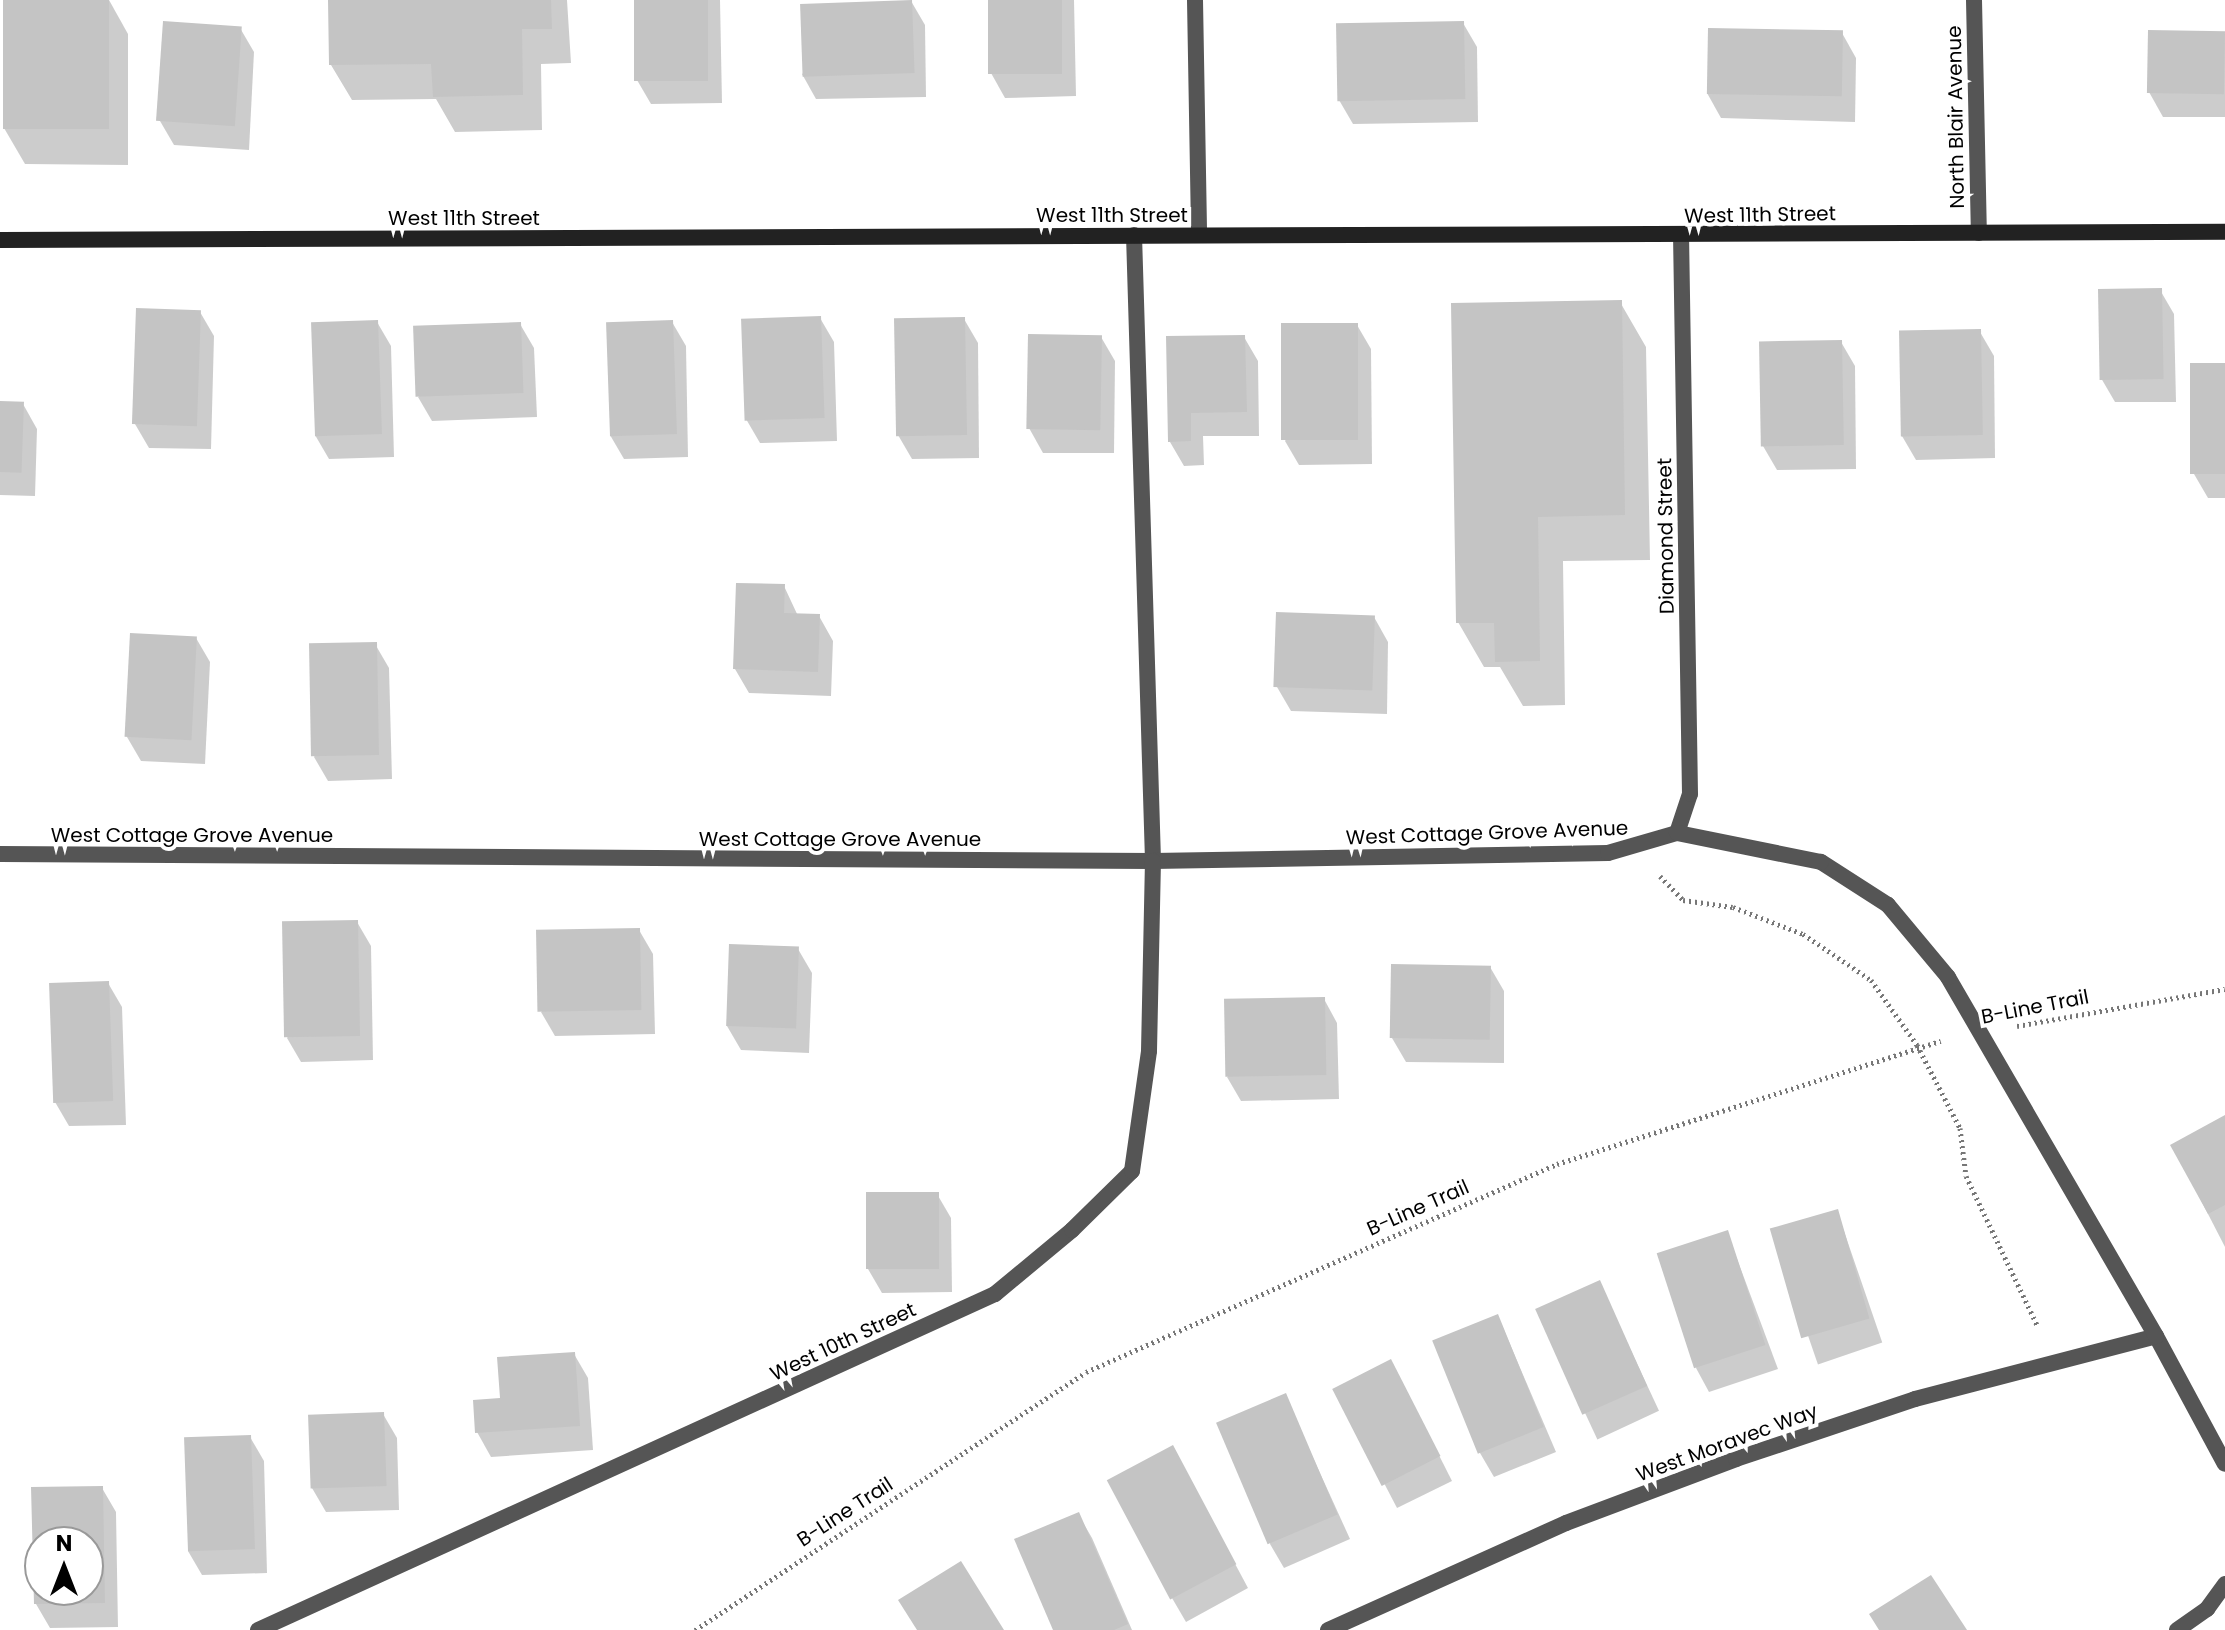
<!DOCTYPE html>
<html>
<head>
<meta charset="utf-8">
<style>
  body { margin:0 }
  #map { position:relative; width:2225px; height:1630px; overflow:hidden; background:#fff; font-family:Poppins,sans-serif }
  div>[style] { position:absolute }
  .shadow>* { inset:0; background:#0003; transform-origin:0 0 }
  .building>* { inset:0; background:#c4c4c4; transform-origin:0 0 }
  .path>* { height:5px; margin-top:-2.5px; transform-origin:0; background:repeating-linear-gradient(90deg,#777 0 2px,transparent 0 6px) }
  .lane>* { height:16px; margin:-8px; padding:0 8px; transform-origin:8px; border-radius:8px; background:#555 }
  .street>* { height:16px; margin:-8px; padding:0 8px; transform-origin:8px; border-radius:8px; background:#555 }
  .secondary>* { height:16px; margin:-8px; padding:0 8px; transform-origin:8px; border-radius:8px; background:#222 }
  span { translate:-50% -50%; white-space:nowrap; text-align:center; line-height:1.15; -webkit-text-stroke:8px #fff; paint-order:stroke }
  .street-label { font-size:20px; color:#000 }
  .north { position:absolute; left:24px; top:1526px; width:80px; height:80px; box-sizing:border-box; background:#fff; border:2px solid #999; border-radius:50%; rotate:0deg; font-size:22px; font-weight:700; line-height:32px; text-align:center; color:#000 }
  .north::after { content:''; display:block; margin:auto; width:28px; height:36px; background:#000; clip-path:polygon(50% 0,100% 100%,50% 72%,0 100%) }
</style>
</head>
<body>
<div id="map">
  <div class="shadow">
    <i style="clip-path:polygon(5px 0,109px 0,128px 34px,128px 165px,25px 164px,4px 128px)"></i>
    <i style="clip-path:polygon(330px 0,567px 0,571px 63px,541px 64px,542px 130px,455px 132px,436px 99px,352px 100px,331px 65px)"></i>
    <i style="clip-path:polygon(636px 0,720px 0,722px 103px,651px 104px,637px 80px)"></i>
    <i style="clip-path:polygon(990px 0,1074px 0,1076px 96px,1005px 98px,991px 73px)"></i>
    <i style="clip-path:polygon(911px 1px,925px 25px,926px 97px,816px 99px,802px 74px)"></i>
    <i style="clip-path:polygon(1463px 23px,1477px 47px,1478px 122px,1353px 124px,1339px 100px)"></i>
    <i style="clip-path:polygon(240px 28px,254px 52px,249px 150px,174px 145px,160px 121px)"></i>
    <i style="clip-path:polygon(1842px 33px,1856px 58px,1855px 122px,1721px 118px,1707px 93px)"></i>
    <i style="clip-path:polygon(2225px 33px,2225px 117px,2163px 117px,2149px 92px)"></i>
    <i style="clip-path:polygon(2160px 290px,2174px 314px,2176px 402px,2115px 402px,2101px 378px)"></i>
    <i style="clip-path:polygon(1620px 302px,1646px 347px,1650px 560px,1563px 561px,1565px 705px,1523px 706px,1500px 667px,1484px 667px,1458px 622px)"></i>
    <i style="clip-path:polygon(200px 312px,214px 336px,211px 449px,149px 448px,135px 424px)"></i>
    <i style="clip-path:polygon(820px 318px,834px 342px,837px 441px,760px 443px,746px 419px)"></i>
    <i style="clip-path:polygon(964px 319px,978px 343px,979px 458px,912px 459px,898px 435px)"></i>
    <i style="clip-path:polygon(377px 322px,391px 346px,394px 457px,329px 459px,315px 435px)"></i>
    <i style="clip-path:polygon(672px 322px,686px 346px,688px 457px,624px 459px,610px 435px)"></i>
    <i style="clip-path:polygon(520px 324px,534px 348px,537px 417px,432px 421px,418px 397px)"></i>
    <i style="clip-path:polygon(1357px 325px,1371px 349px,1372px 464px,1299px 465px,1285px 441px)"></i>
    <i style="clip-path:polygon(1980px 332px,1994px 356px,1995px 458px,1916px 460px,1902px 436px)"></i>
    <i style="clip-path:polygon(1101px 337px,1115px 361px,1114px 453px,1043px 453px,1029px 428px)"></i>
    <i style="clip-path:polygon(1244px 337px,1258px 361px,1259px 436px,1203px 436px,1204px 465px,1184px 466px,1170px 442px)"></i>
    <i style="clip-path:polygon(1841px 342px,1855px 366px,1856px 469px,1777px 470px,1763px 446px)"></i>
    <i style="clip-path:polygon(2225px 365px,2225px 498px,2208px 498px,2194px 474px)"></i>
    <i style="clip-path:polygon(0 403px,23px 404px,37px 429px,35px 496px,0 495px)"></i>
    <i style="clip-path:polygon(784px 586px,798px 616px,819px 616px,833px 641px,831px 696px,749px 693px,735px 669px)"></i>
    <i style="clip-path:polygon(1374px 617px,1388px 642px,1387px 714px,1291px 711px,1277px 687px)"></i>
    <i style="clip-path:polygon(196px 638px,210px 662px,205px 764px,141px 761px,127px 737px)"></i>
    <i style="clip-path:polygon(375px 644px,389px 668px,392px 779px,328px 781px,314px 757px)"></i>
    <i style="clip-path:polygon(357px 922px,371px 946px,373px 1060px,301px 1062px,287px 1038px)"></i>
    <i style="clip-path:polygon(639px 930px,653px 954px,655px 1034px,555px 1036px,541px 1012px)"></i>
    <i style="clip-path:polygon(798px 949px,812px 973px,809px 1053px,741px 1050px,727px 1026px)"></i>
    <i style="clip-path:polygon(1490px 967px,1504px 991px,1504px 1063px,1406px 1062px,1392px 1038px)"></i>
    <i style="clip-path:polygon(108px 983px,122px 1007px,126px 1125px,69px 1126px,55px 1102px)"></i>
    <i style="clip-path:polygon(1324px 999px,1337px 1023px,1339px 1099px,1241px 1101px,1227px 1077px)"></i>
    <i style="clip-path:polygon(2225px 1118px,2225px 1247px,2173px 1146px)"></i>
    <i style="clip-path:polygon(937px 1194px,951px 1218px,952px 1292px,882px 1293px,868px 1269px)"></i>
    <i style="left:1837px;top:1211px;width:139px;height:68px;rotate:71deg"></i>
    <i style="clip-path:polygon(1727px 1232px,1778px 1369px,1709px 1392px,1696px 1368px)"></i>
    <i style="left:1599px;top:1282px;width:142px;height:68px;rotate:65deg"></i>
    <i style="clip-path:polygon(1498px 1316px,1556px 1452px,1494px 1477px,1480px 1453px)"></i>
    <i style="clip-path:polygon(574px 1354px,588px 1378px,593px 1450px,491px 1457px,477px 1432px)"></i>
    <i style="clip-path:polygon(1404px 1386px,1452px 1481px,1397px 1508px,1335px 1389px)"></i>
    <i style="clip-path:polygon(1285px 1396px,1350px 1539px,1284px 1568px,1270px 1544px)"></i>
    <i style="clip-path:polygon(383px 1414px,397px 1438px,399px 1510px,326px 1512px,312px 1488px)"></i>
    <i style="clip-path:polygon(250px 1437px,264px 1461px,267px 1573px,202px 1575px,188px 1551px)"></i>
    <i style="clip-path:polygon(1186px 1472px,1248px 1588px,1186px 1622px,1172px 1598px)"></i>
    <i style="clip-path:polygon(evenodd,102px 1488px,116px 1512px,118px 1627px,50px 1628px,36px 1604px,33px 1489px,102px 1488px,40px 1542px,88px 1542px,88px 1590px,40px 1590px,40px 1542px)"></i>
    <i style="clip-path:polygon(1078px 1514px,1092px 1538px,1132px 1630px,1055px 1630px)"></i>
  </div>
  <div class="building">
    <i style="left:3px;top:0;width:106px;height:129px"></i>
    <i style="clip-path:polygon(328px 0,551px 0,552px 29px,522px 29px,523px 95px,433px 97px,431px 64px,329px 65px)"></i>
    <i style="left:634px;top:0;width:74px;height:81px"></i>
    <i style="left:912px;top:0;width:73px;height:112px;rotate:88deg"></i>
    <i style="left:988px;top:0;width:74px;height:74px"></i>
    <i style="left:163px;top:21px;width:79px;height:100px;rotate:4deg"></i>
    <i style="left:1464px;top:21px;width:78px;height:128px;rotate:89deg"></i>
    <i style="left:1708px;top:28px;width:135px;height:66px;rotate:1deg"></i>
    <i style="left:2148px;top:30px;width:77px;height:63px;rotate:1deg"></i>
    <i style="left:2162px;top:288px;width:91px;height:64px;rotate:89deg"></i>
    <i style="clip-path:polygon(1622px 300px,1625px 515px,1538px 517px,1540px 661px,1495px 662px,1494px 623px,1456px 623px,1451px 303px)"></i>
    <i style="left:136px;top:308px;width:65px;height:116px;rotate:2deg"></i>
    <i style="left:821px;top:316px;width:102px;height:80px;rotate:88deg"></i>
    <i style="left:965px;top:317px;width:118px;height:71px;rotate:89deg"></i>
    <i style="left:378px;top:320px;width:114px;height:67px;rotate:88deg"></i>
    <i style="left:673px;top:320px;width:114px;height:67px;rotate:88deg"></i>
    <i style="left:521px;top:322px;width:71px;height:108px;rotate:88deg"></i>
    <i style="left:1358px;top:323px;width:117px;height:77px;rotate:90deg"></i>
    <i style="left:1981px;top:329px;width:106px;height:82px;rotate:89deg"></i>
    <i style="left:1028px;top:334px;width:74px;height:95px;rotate:1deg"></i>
    <i style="clip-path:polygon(1245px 335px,1247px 412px,1191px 413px,1191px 441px,1168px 442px,1166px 336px)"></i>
    <i style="left:1842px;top:340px;width:105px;height:83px;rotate:89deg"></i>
    <i style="left:2225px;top:363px;width:111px;height:35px;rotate:90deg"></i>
    <i style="left:0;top:401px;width:24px;height:71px;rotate:2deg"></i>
    <i style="clip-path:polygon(736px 583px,785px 584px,784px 613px,820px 614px,818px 672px,733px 669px)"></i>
    <i style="left:1276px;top:612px;width:99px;height:75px;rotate:2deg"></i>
    <i style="left:130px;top:633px;width:67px;height:104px;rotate:3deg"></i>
    <i style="left:377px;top:642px;width:113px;height:68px;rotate:89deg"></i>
    <i style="left:358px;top:920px;width:116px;height:76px;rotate:89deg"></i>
    <i style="left:640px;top:928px;width:82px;height:104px;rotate:89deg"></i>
    <i style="left:729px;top:944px;width:70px;height:82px;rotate:2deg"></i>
    <i style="left:1391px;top:964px;width:100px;height:74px;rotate:1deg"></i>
    <i style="left:109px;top:981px;width:120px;height:60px;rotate:88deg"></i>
    <i style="left:1325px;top:997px;width:78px;height:101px;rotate:89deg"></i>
    <i style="clip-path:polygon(2225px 1115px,2225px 1205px,2208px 1214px,2170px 1145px)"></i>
    <i style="left:866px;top:1192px;width:73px;height:77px"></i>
    <i style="left:1838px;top:1209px;width:114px;height:71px;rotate:74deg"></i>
    <i style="left:1728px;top:1230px;width:121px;height:75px;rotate:72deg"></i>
    <i style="left:1600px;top:1280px;width:116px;height:71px;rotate:66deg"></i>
    <i style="left:1498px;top:1314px;width:122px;height:71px;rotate:68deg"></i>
    <i style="clip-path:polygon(575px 1352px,580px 1426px,475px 1433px,473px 1400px,500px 1398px,497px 1357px)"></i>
    <i style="left:1391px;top:1359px;width:109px;height:66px;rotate:63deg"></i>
    <i style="left:1286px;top:1393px;width:132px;height:76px;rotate:67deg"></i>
    <i style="left:384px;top:1412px;width:74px;height:76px;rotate:88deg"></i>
    <i style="left:251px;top:1435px;width:114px;height:67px;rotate:88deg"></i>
    <i style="left:1173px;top:1445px;width:135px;height:75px;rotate:62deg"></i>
    <i style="clip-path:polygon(evenodd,103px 1486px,105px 1603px,34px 1604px,31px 1487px,103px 1486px,40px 1542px,88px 1542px,88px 1590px,40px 1590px,40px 1542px)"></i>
    <i style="clip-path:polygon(1079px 1512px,1128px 1624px,1114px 1630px,1053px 1630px,1014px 1539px)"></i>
    <i style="clip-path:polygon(961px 1561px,1004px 1630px,917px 1630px,898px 1600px)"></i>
    <i style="clip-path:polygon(1931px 1575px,1967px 1630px,1879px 1630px,1869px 1614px)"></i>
  </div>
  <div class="path">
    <i style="left:1660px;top:876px;width:33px;rotate:46deg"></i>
    <i style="left:1683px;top:900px;width:50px;rotate:8deg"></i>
    <i style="left:1733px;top:907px;width:75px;rotate:21.1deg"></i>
    <i style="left:1803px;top:934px;width:82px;rotate:34.1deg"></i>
    <i style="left:1871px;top:980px;width:80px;rotate:54.7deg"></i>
    <i style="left:1917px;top:1045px;width:93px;rotate:62.6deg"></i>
    <i style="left:1960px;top:1128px;width:48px;rotate:82.9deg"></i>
    <i style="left:1966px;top:1176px;width:167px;rotate:64.5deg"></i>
    <i style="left:2017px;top:1026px;width:211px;rotate:-10.1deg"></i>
    <i style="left:695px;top:1630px;width:468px;rotate:-33.4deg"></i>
    <i style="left:1086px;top:1372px;width:515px;rotate:-23.83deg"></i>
    <i style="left:1557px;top:1164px;width:403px;rotate:-17.8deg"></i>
  </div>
  <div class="lane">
    <i style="left:1134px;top:235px;width:626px;rotate:88.26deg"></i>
  </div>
  <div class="street">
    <i style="left:1195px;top:0;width:235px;rotate:89deg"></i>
    <i style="left:1974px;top:0;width:233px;rotate:88.8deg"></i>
    <i style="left:1677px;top:833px;width:41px;rotate:-71.6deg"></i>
    <i style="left:1690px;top:794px;width:558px;rotate:-90.92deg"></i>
    <i style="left:0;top:854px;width:1153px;rotate:0.35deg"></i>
    <i style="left:1153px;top:861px;width:455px;rotate:-1deg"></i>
    <i style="left:1608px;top:853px;width:72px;rotate:-16.2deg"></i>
    <i style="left:2156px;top:1336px;width:145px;rotate:61.7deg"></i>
    <i style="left:258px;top:1630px;width:810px;rotate:-24.51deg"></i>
    <i style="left:995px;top:1294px;width:100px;rotate:-39.7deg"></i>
    <i style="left:1072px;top:1230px;width:84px;rotate:-44.5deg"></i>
    <i style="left:1132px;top:1171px;width:121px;rotate:-81.9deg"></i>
    <i style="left:1149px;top:1051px;width:190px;rotate:-88.8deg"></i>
    <i style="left:1328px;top:1630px;width:261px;rotate:-24.2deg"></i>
    <i style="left:1566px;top:1523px;width:182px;rotate:-20.6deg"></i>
    <i style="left:1736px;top:1459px;width:189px;rotate:-18.5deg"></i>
    <i style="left:1915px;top:1399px;width:249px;rotate:-14.6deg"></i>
    <i style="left:2156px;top:1336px;width:415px;rotate:-120.1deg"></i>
    <i style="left:1948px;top:977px;width:94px;rotate:-129.8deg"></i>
    <i style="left:1888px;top:905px;width:80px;rotate:-147.3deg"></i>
    <i style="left:1821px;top:862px;width:147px;rotate:-168.6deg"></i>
    <i style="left:2177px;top:1630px;width:37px;rotate:-35deg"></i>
    <i style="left:2207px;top:1609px;width:31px;rotate:-54deg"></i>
  </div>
  <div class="secondary">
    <i style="left:0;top:240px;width:2225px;rotate:-0.21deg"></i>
  </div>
  <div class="street-label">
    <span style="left:1956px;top:117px;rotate:-91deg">North Blair Avenue</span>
    <span style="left:1112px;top:215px">West 11th Street</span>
    <span style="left:1760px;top:215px;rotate:-1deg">West 11th Street</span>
    <span style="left:464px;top:218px">West 11th Street</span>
    <span style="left:1666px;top:536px;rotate:-91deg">Diamond Street</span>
    <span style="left:1487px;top:833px;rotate:-2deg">West Cottage Grove Avenue</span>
    <span style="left:192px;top:835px">West Cottage Grove Avenue</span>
    <span style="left:840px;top:839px">West Cottage Grove Avenue</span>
    <span style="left:2035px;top:1007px;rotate:-11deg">B-Line Trail</span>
    <span style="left:1418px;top:1208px;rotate:-24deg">B-Line Trail</span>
    <span style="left:843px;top:1342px;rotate:-25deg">West 10th Street</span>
    <span style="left:1727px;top:1443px;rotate:-20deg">West Moravec Way</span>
    <span style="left:845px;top:1512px;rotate:-33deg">B-Line Trail</span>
  </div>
  <div class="north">N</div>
</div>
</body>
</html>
